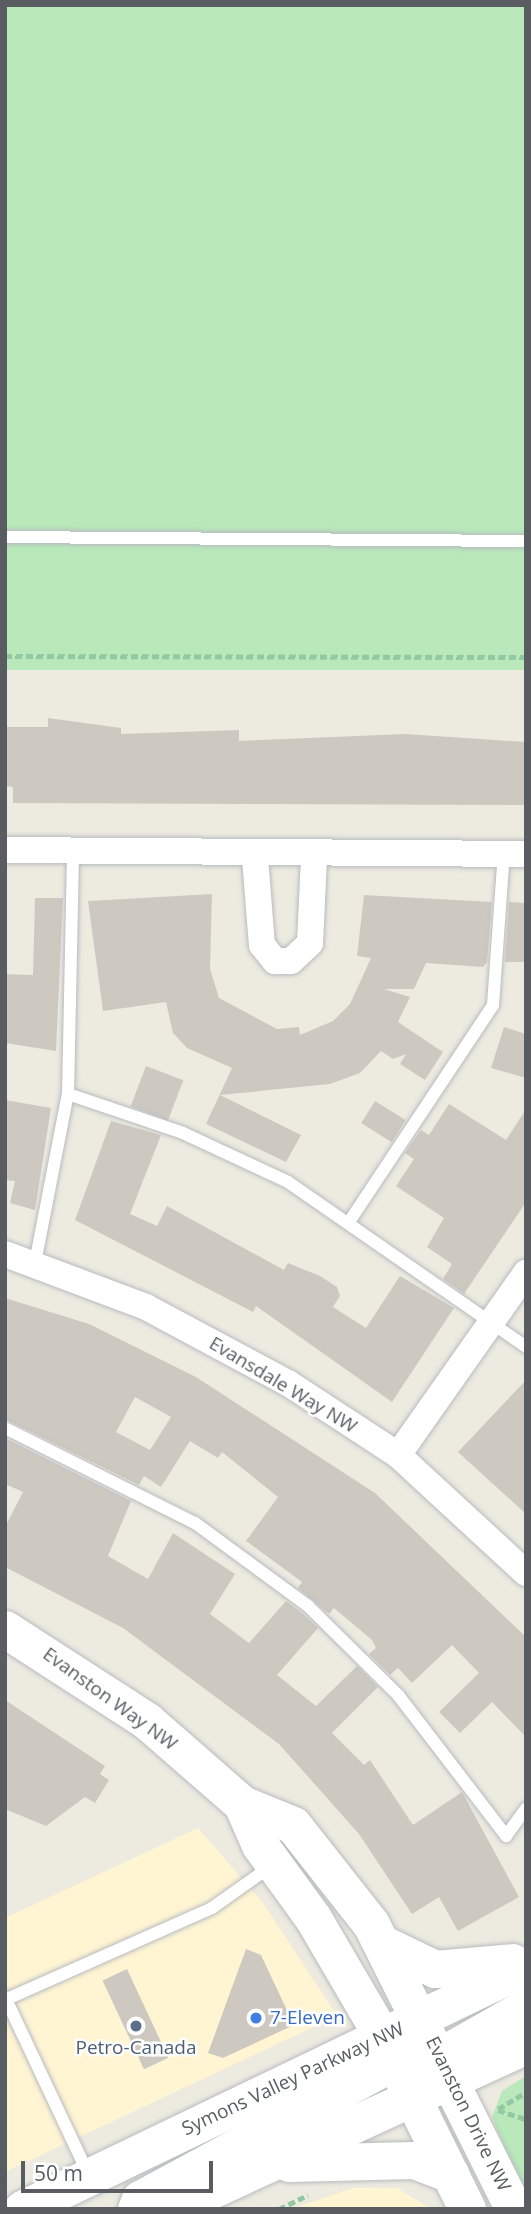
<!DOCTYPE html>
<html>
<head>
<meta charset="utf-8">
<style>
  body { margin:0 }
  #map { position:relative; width:531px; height:2214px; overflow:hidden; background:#edebe0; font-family:"Open Sans",sans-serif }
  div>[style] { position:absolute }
  .commercial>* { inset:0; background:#fff5d3 }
  .green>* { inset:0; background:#b9e8ba; transform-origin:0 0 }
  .building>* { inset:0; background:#cdc9c1; transform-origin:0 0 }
  .path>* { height:4.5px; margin-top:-2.25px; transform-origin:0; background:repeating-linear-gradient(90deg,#92c9a2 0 7px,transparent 0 10.5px) }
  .roads { filter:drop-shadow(0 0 2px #b8bbc0) drop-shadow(0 0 2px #b8bbc0) }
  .lane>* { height:12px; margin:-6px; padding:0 6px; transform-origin:6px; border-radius:6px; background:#fff }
  .street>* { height:26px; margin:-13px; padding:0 13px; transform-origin:13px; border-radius:13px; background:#fff }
  .secondary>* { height:37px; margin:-18.5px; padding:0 18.5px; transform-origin:18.5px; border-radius:18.5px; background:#fff }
  .dots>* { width:19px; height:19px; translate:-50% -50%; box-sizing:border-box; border:4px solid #fff; border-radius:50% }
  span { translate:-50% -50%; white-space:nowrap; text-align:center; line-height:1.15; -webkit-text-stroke:5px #fff; paint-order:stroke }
  .street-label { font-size:19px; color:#595d62 }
  .shop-label { font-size:19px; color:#366cbe }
  .left { translate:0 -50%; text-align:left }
  .service-label { font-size:19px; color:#4e5e75 }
  .frame { position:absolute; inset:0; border:7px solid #595d62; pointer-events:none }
  .scale { position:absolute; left:21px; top:2161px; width:192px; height:32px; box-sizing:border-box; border:4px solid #595d62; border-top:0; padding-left:9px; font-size:21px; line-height:24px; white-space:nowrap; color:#595d62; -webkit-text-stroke:5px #fff; paint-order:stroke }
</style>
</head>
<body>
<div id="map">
  <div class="commercial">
    <i style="clip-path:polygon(198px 1828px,263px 1903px,337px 2016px,5px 2172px,5px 1918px)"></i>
    <i style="clip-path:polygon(353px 2188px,397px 2188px,431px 2209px,291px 2209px)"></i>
  </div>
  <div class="green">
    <i style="left:5px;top:5px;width:521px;height:665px"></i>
    <i style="clip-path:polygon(526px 2076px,526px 2201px,492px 2117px,502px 2091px)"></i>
  </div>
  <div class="building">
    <i style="clip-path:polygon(48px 718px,121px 728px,121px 734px,239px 730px,239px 741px,405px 734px,526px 742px,526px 805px,13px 803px,13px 787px,7px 786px,6px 727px,48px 727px)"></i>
    <i style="clip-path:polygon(212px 894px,210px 969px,219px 998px,277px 1029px,299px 1027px,300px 1035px,333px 1021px,350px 1004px,371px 958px,357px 956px,364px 895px,492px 902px,487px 962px,483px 967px,426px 963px,414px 989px,384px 989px,410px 997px,398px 1022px,443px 1052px,425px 1080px,400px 1064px,406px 1054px,393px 1059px,381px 1051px,360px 1073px,330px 1084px,220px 1095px,301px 1135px,286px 1162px,206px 1124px,232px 1068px,187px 1048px,173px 1033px,166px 1002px,103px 1011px,88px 901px)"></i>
    <i style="clip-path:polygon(35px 898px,63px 898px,56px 1051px,5px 1043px,5px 974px,33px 975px)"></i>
    <i style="clip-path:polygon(509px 902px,526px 903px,526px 962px,505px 962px)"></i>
    <i style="clip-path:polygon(504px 1027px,526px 1034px,526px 1078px,491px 1068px)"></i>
    <i style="left:146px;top:1066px;width:40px;height:43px;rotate:21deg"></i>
    <i style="clip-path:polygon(5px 1100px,51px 1108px,35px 1210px,10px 1203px,15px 1181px,5px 1180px)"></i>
    <i style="left:375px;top:1101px;width:36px;height:26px;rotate:32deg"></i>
    <i style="clip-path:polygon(449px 1104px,506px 1140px,526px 1109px,526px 1202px,464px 1294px,443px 1279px,452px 1264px,427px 1247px,444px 1218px,396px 1186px,414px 1159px,405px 1153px,421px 1130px,429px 1135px)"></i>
    <i style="clip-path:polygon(111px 1121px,161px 1135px,130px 1214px,157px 1226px,167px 1206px,284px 1270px,288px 1263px,320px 1276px,337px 1287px,340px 1296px,333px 1307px,366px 1328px,400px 1276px,454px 1308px,392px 1402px,256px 1306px,253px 1312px,75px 1220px)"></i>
    <i style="clip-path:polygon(evenodd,5px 1298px,89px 1324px,196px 1377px,375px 1493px,526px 1637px,526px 1737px,492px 1702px,460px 1733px,439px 1712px,479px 1673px,452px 1645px,412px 1683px,398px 1668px,390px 1675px,369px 1654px,376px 1648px,372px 1640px,334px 1608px,329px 1614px,298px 1588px,302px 1582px,246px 1541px,278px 1497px,222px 1452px,218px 1458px,190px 1441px,161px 1487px,144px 1476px,139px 1485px,5px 1419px,5px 1298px,135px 1397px,171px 1417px,150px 1450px,116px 1432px,135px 1397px)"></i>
    <i style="clip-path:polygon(526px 1380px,526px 1514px,458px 1452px)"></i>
    <i style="clip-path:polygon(5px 1438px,131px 1501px,108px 1556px,148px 1579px,173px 1533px,235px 1574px,210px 1614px,249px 1643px,286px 1601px,302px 1613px,318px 1628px,277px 1675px,316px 1706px,357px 1666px,378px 1687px,332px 1733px,364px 1765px,370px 1760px,413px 1825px,462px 1792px,519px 1897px,458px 1931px,439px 1897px,412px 1914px,359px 1834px,279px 1744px,123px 1628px,5px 1567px,5px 1527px,23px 1492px,5px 1484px)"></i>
    <i style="clip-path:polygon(5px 1700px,105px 1766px,100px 1774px,109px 1780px,95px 1803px,85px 1797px,46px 1826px,5px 1809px)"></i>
    <i style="clip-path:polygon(246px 1949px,261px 1955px,294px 2025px,223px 2058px,208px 2053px)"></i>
    <i style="left:127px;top:1969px;width:98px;height:27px;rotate:65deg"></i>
  </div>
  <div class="path">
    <i style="left:5px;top:656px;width:521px;rotate:0.11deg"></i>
    <i style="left:498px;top:2109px;width:33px;rotate:-31deg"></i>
    <i style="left:498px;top:2110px;width:29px;rotate:18deg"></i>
    <i style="left:279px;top:2209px;width:32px;rotate:-26deg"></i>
    <i style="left:379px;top:2209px;width:1px;rotate:-90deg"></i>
  </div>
  <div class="roads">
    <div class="lane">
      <i style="left:5px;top:537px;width:521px;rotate:0.44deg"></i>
      <i style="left:68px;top:1094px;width:121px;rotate:18.7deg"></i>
      <i style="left:183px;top:1133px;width:116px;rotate:25deg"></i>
      <i style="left:288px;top:1182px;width:290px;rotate:34.7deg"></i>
      <i style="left:349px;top:1222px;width:260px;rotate:-56.4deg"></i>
      <i style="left:493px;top:1005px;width:152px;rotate:-85.9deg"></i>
      <i style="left:35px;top:1263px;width:172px;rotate:-79deg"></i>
      <i style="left:68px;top:1094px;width:243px;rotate:-88.8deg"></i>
      <i style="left:5px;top:1428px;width:212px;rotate:26.6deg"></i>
      <i style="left:195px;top:1523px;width:140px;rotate:36.3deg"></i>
      <i style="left:308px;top:1606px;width:127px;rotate:44.7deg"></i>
      <i style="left:398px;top:1695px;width:178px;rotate:52.5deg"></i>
      <i style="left:506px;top:1836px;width:34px;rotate:-54deg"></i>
      <i style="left:5px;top:1997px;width:195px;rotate:64.8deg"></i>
      <i style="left:9px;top:1998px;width:222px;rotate:-23.9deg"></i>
      <i style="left:212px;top:1908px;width:72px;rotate:-35.4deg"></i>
    </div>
    <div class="street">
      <i style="left:5px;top:850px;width:521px;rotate:0.44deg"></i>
      <i style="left:255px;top:857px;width:88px;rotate:85.5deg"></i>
      <i style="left:262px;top:945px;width:21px;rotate:51deg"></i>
      <i style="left:275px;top:961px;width:16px"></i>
      <i style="left:291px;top:961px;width:26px;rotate:-43deg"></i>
      <i style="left:310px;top:943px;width:86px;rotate:-87.3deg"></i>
      <i style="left:5px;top:1254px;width:151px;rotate:20.6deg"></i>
      <i style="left:146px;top:1307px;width:161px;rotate:28.2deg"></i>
      <i style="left:288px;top:1383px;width:131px;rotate:33.2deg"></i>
      <i style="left:398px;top:1455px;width:174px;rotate:42.7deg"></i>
      <i style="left:398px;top:1455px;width:223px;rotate:-54.9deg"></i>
    </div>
    <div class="secondary">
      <i style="left:5px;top:1629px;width:169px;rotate:32.9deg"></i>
      <i style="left:147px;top:1721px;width:126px;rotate:41.1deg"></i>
      <i style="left:242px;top:1804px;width:55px;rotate:22.4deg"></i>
      <i style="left:293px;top:1825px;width:126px;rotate:51.8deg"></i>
      <i style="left:371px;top:1924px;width:319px;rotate:63.4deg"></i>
      <i style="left:242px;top:1804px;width:45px;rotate:66.3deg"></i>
      <i style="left:260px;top:1845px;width:90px;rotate:54deg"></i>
      <i style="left:313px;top:1918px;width:137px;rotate:59.7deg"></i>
      <i style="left:382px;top:2036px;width:193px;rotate:63.8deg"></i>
      <i style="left:381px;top:1943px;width:60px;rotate:25.7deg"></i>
      <i style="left:435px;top:1969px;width:78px;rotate:-5.1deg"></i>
      <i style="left:421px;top:2075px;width:25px;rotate:-47deg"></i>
      <i style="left:438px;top:2057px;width:101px;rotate:-29.6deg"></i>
      <i style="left:289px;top:2163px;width:125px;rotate:-1.4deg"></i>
      <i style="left:414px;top:2160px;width:39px;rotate:21deg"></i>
      <i style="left:22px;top:2209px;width:559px;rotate:-25.65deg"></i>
      <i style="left:136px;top:2209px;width:11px;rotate:-68deg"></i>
      <i style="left:140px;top:2199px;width:290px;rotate:-28.4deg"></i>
      <i style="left:395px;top:2061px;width:23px;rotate:-43deg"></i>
      <i style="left:170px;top:2209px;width:392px;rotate:-24.7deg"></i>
    </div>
  </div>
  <div class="dots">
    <i style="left:256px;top:2018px;background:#3f7fe0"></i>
    <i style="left:136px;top:2026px;background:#5c6f8a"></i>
  </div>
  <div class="street-label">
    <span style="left:283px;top:1385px;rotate:31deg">Evansdale Way NW</span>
    <span style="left:110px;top:1699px;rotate:36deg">Evanston Way NW</span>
    <span style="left:293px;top:2079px;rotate:-25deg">Symons Valley Parkway NW</span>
    <span style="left:468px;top:2114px;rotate:64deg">Evanston Drive NW</span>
  </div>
  <div class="shop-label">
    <span class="left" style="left:270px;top:2018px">7-Eleven</span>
  </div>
  <div class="service-label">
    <span style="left:136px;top:2048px">Petro-Canada</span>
  </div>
  <div class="frame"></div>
  <div class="scale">50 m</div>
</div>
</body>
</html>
